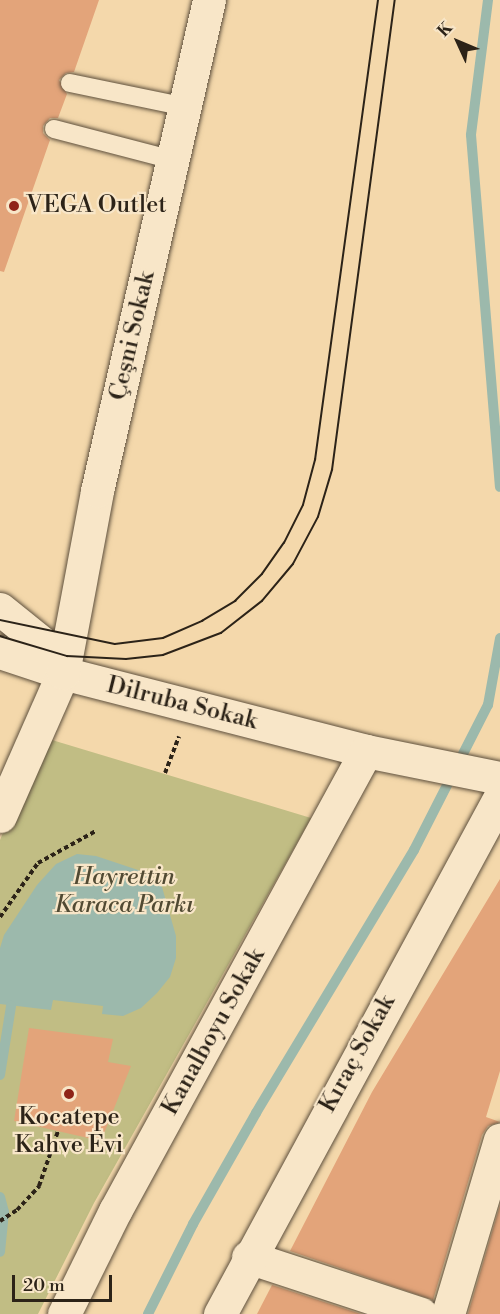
<!DOCTYPE html>
<html>
<head>
<meta charset="utf-8">
<style>
  body { margin:0 }
  #map { position:relative; width:500px; height:1314px; overflow:hidden; background:#f4d8ab; font-family:"Libre Bodoni",serif }
  div>[style] { position:absolute }
  .green>* { inset:0; background:#c1bd84 }
  .water>* { inset:0; background:#9cb9ac }
  .stream>* { height:10px; margin:-5px; padding:0 5px; transform-origin:5px; border-radius:5px; background:#9cb9ac }
  .building>* { inset:0; background:#e3a47a }
  .path>* { height:4px; margin-top:-2px; transform-origin:0; background:repeating-linear-gradient(90deg,#2c2318 0 4.5px,transparent 0 7.5px) }
  .roads { filter:drop-shadow(0 0 2px #5e503d) drop-shadow(0 0 2px #5e503d) }
  .service>* { height:18px; margin:-9px; padding:0 9px; transform-origin:9px; border-radius:9px; background:#f8e6c8 }
  .minor>* { height:33px; margin:-16.5px; padding:0 16.5px; transform-origin:16.5px; border-radius:16.5px; background:#f8e6c8 }
  .tertiary>* { height:33px; margin:-16.5px; padding:0 16.5px; transform-origin:16.5px; border-radius:16.5px; background:#f8e6c8 }
  .tram>* { height:1.5px; margin:-0.75px; padding:0 0.75px; transform-origin:0.75px; border-radius:0.75px; background:#2c2318 }
  .dots>* { width:16px; height:16px; translate:-50% -50%; box-sizing:border-box; border:3px solid #f8e6c8; border-radius:50% }
  span { translate:-50% -50%; white-space:nowrap; text-align:center; line-height:1.15; -webkit-text-stroke:4.5px #f8e6c8; paint-order:stroke }
  .poi-label { font-size:24px; color:#2c2318 }
  .left { translate:0 -50%; text-align:left }
  .street-label { font-size:24px; color:#2c2318 }
  .park-label { font-size:24px; color:#514a33; font-style:italic }
  .north { position:absolute; left:428px; top:12px; width:60px; height:60px; -webkit-text-stroke:4px #f8e6c8; paint-order:stroke; rotate:314deg; font-size:16px; font-weight:700; line-height:24px; text-align:center; color:#2c2318 }
  .north::after { content:''; display:block; margin:auto; width:21px; height:27px; background:#2c2318; clip-path:polygon(50% 0,100% 100%,50% 72%,0 100%) }
  .scale { position:absolute; left:12px; top:1275px; width:100px; height:27px; box-sizing:border-box; border:3px solid #2c2318; border-top:0; padding-left:8px; font-size:18px; line-height:21px; white-space:nowrap; color:#2c2318; -webkit-text-stroke:4px #f8e6c8; paint-order:stroke }
</style>
</head>
<body>
<div id="map">
  <div class="green">
    <i style="clip-path:polygon(42px 737px,311px 818px,94px 1203px,38px 1314px,0 1314px,0 840px)"></i>
  </div>
  <div class="water">
    <i style="clip-path:polygon(77px 854px,96px 856px,150px 874px,162px 887px,176px 936px,176px 958px,170px 977px,157px 993px,141px 1008px,123px 1016px,102px 1014px,103px 1006px,53px 1000px,51px 1010px,0 1004px,0 948px,4px 935px,37px 885px,56px 864px)"></i>
  </div>
  <div class="stream">
    <i style="left:488px;top:0;width:136px;rotate:97.2deg"></i>
    <i style="left:471px;top:135px;width:353px;rotate:85.3deg"></i>
    <i style="left:0;top:1075px;width:70px;rotate:-80.9deg"></i>
    <i style="left:0;top:1197px;width:16px;rotate:75deg"></i>
    <i style="left:4px;top:1212px;width:40px;rotate:95.7deg"></i>
    <i style="left:148px;top:1314px;width:101px;rotate:-63.4deg"></i>
    <i style="left:193px;top:1224px;width:128px;rotate:-60.4deg"></i>
    <i style="left:256px;top:1113px;width:307px;rotate:-59deg"></i>
    <i style="left:414px;top:850px;width:163px;rotate:-63deg"></i>
    <i style="left:488px;top:705px;width:68px;rotate:-79.8deg"></i>
  </div>
  <div class="building">
    <i style="clip-path:polygon(0 0,99px 0,74px 72px,66px 73px,59px 80px,67px 94px,58px 118px,50px 118px,43px 126px,43px 133px,50px 140px,4px 272px,0 271px)"></i>
    <i style="clip-path:polygon(500px 879px,500px 1071px,486px 1117px,500px 1122px,488px 1126px,482px 1135px,433px 1300px,290px 1251px,372px 1092px)"></i>
    <i style="clip-path:polygon(29px 1028px,113px 1039px,108px 1062px,131px 1066px,101px 1141px,14px 1121px)"></i>
    <i style="clip-path:polygon(500px 1205px,500px 1314px,468px 1314px)"></i>
    <i style="clip-path:polygon(272px 1285px,361px 1314px,257px 1314px)"></i>
  </div>
  <div class="path">
    <i style="left:165px;top:773px;width:39px;rotate:-69deg"></i>
    <i style="left:0;top:917px;width:66px;rotate:-54.9deg"></i>
    <i style="left:38px;top:863px;width:66px;rotate:-28.9deg"></i>
    <i style="left:0;top:1221px;width:20px;rotate:-33deg"></i>
    <i style="left:17px;top:1210px;width:33px;rotate:-47deg"></i>
    <i style="left:39px;top:1186px;width:58px;rotate:-70.9deg"></i>
  </div>
  <div class="roads">
    <div class="service">
      <i style="left:70px;top:83px;width:118px;rotate:11.7deg"></i>
      <i style="left:54px;top:129px;width:123px;rotate:14.6deg"></i>
    </div>
    <div class="minor">
      <i style="left:0;top:609px;width:67px;rotate:38.9deg"></i>
      <i style="left:52px;top:651px;width:24px;rotate:68deg"></i>
      <i style="left:0;top:652px;width:66px;rotate:18.4deg"></i>
      <i style="left:63px;top:673px;width:313px;rotate:14.4deg"></i>
      <i style="left:366px;top:751px;width:137px;rotate:11.4deg"></i>
      <i style="left:0;top:816px;width:156px;rotate:-66.2deg"></i>
      <i style="left:248px;top:1257px;width:182px;rotate:18.2deg"></i>
      <i style="left:64px;top:1314px;width:115px;rotate:-63.7deg"></i>
      <i style="left:115px;top:1211px;width:524px;rotate:-61.38deg"></i>
      <i style="left:220px;top:1314px;width:588px;rotate:-61.56deg"></i>
      <i style="left:448px;top:1314px;width:182px;rotate:-73.4deg"></i>
    </div>
    <div class="tertiary">
      <i style="left:63px;top:673px;width:185px;rotate:-79.4deg"></i>
      <i style="left:97px;top:491px;width:504px;rotate:-77.15deg"></i>
    </div>
  </div>
  <div class="tram">
    <i style="left:0;top:620px;width:117px;rotate:11.8deg"></i>
    <i style="left:115px;top:644px;width:48px;rotate:-7.1deg"></i>
    <i style="left:163px;top:638px;width:43px;rotate:-23.6deg"></i>
    <i style="left:202px;top:621px;width:39px;rotate:-31deg"></i>
    <i style="left:235px;top:601px;width:38px;rotate:-45deg"></i>
    <i style="left:262px;top:574px;width:38px;rotate:-55deg"></i>
    <i style="left:284px;top:543px;width:42px;rotate:-63.4deg"></i>
    <i style="left:303px;top:505px;width:47px;rotate:-75.1deg"></i>
    <i style="left:315px;top:460px;width:464px;rotate:-82.2deg"></i>
    <i style="left:0;top:636px;width:70px;rotate:16.6deg"></i>
    <i style="left:67px;top:656px;width:59px;rotate:2.9deg"></i>
    <i style="left:126px;top:659px;width:37px;rotate:-6deg"></i>
    <i style="left:163px;top:655px;width:62px;rotate:-20.8deg"></i>
    <i style="left:221px;top:633px;width:52px;rotate:-38deg"></i>
    <i style="left:262px;top:601px;width:48px;rotate:-50deg"></i>
    <i style="left:293px;top:564px;width:53px;rotate:-62deg"></i>
    <i style="left:318px;top:517px;width:49px;rotate:-73.4deg"></i>
    <i style="left:332px;top:470px;width:474px;rotate:-82.4deg"></i>
  </div>
  <div class="dots">
    <i style="left:14px;top:206px;background:#8f2418"></i>
    <i style="left:69px;top:1094px;background:#8f2418"></i>
  </div>
  <div class="poi-label">
    <span class="left" style="left:26px;top:206px">VEGA Outlet</span>
    <span style="left:69px;top:1132px">Kocatepe<br>Kahve Evi</span>
  </div>
  <div class="street-label">
    <span style="left:133px;top:336px;rotate:-77deg">Çeşni Sokak</span>
    <span style="left:182px;top:704px;rotate:14deg">Dilruba Sokak</span>
    <span style="left:214px;top:1032px;rotate:-61deg">Kanalboyu Sokak</span>
    <span style="left:358px;top:1054px;rotate:-61deg">Kıraç Sokak</span>
  </div>
  <div class="park-label">
    <span style="left:124px;top:892px">Hayrettin<br>Karaca Parkı</span>
  </div>
  <div class="north">K</div>
  <div class="scale">20 m</div>
</div>
</body>
</html>
